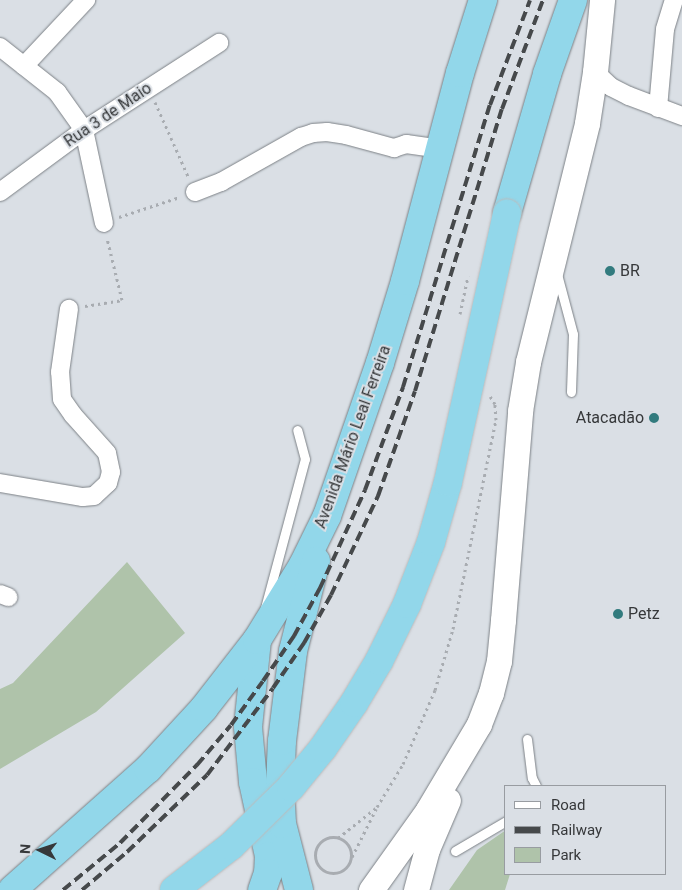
<!DOCTYPE html>
<html>
<head>
<meta charset="utf-8">
<style>
  body { margin:0 }
  #map { position:relative; width:682px; height:890px; overflow:hidden; background:#dadfe5; font-family:Roboto,sans-serif }
  div>[style] { position:absolute }
  .green>* { inset:0; background:#afc3aa }
  .path>* { height:3px; margin-top:-1.5px; transform-origin:0; background:repeating-linear-gradient(90deg,#a8acb1 0 2.5px,transparent 0 6.5px) }
  .path>.ring { margin:-1.5px; padding:0; box-sizing:content-box; background:none; border:3px solid #a8acb1; border-radius:50% }
  .roads { filter:drop-shadow(0 0 1px #7c8186) drop-shadow(0 0 1px #7c8186) }
  .service>* { height:9px; margin:-4.5px; padding:0 4.5px; transform-origin:4.5px; border-radius:4.5px; background:#fff }
  .minor>* { height:18px; margin:-9px; padding:0 9px; transform-origin:9px; border-radius:9px; background:#fff }
  .secondary>* { height:25px; margin:-12.5px; padding:0 12.5px; transform-origin:12.5px; border-radius:12.5px; background:#fff }
  .trunk>* { height:28px; margin:-14px; padding:0 14px; transform-origin:14px; border-radius:14px; background:#92d7ea }
  .rail>* { height:4px; margin-top:-2px; transform-origin:0; background:repeating-linear-gradient(90deg,#46494b 0 10px,transparent 0 15px) }
  .bridges { filter:drop-shadow(0 0 1px #bbbbbc) drop-shadow(0 0 1px #bbbbbc) }
  .trunk-bridge>* { height:28px; margin:-14px; padding:0 14px; transform-origin:14px; border-radius:14px; background:#92d7ea }
  .dots>* { width:14px; height:14px; translate:-50% -50%; box-sizing:border-box; border:2px solid #dadfe5; border-radius:50% }
  span { translate:-50% -50%; white-space:nowrap; text-align:center; line-height:1.15; -webkit-text-stroke:4px #dadfe5; paint-order:stroke }
  .street-label { font-size:16px; color:#36383a }
  .poi-label { font-size:16px; color:#36383a }
  .left { translate:0 -50%; text-align:left }
  .right { translate:-100% -50%; text-align:right }
  .legend { position:absolute; left:504px; top:785px; width:162px; height:90px; box-sizing:border-box; background:#dadfe5; border:1px solid #989ca1; margin:0; padding:6px 9px; list-style:none; font-size:15px; color:#36383a }
  .legend li { display:flex; align-items:center; gap:10px; height:25px }
  .legend b { width:25px; border:1px solid #989ca1 }
  .north { position:absolute; left:15px; top:825px; width:50px; height:50px; -webkit-text-stroke:4px #dadfe5; paint-order:stroke; rotate:274deg; font-size:14px; font-weight:700; line-height:20px; text-align:center; color:#36383a }
  .north::after { content:''; display:block; margin:auto; width:18px; height:22px; background:#36383a; clip-path:polygon(50% 0,100% 100%,50% 72%,0 100%) }
</style>
</head>
<body>
<div id="map">
  <div class="green">
    <i style="clip-path:polygon(127px 562px,185px 633px,96px 712px,0 769px,0 689px,13px 683px)"></i>
    <i style="clip-path:polygon(506px 830px,506px 874px,510px 874px,505px 890px,449px 890px,477px 850px)"></i>
  </div>
  <div class="path">
    <i style="left:155px;top:102px;width:81px;rotate:66deg"></i>
    <i style="left:119px;top:217px;width:64px;rotate:-18.2deg"></i>
    <i style="left:85px;top:306px;width:37px;rotate:-9deg"></i>
    <i style="left:122px;top:300px;width:64px;rotate:-103.6deg"></i>
    <i style="left:460px;top:314px;width:39px;rotate:-78deg"></i>
    <i class="ring" style="left:315px;top:837px;width:33px;height:33px"></i>
    <i style="left:338px;top:838px;width:50px;rotate:-38.5deg"></i>
    <i style="left:377px;top:807px;width:50px;rotate:-58.8deg"></i>
    <i style="left:403px;top:764px;width:81px;rotate:-66.6deg"></i>
    <i style="left:435px;top:690px;width:64px;rotate:-73.6deg"></i>
    <i style="left:453px;top:629px;width:213px;rotate:-78.4deg"></i>
    <i style="left:496px;top:420px;width:16px;rotate:-94deg"></i>
    <i style="left:495px;top:404px;width:9px;rotate:-122deg"></i>
    <i style="left:352px;top:857px;width:54px;rotate:-63.4deg"></i>
  </div>
  <div class="roads">
    <div class="service">
      <i style="left:557px;top:274px;width:62px;rotate:75.1deg"></i>
      <i style="left:573px;top:334px;width:58px;rotate:92deg"></i>
      <i style="left:265px;top:608px;width:154px;rotate:-75deg"></i>
      <i style="left:305px;top:459px;width:30px;rotate:-105deg"></i>
      <i style="left:527px;top:739px;width:39px;rotate:83deg"></i>
      <i style="left:532px;top:778px;width:9px;rotate:63deg"></i>
      <i style="left:455px;top:851px;width:59px;rotate:-30.5deg"></i>
    </div>
    <div class="minor">
      <i style="left:0;top:47px;width:73px;rotate:38.3deg"></i>
      <i style="left:57px;top:92px;width:47px;rotate:54.6deg"></i>
      <i style="left:84px;top:130px;width:95px;rotate:77.9deg"></i>
      <i style="left:24px;top:66px;width:91px;rotate:-46.8deg"></i>
      <i style="left:595px;top:72px;width:22px;rotate:43deg"></i>
      <i style="left:611px;top:87px;width:20px;rotate:27deg"></i>
      <i style="left:629px;top:96px;width:57px;rotate:20.7deg"></i>
      <i style="left:658px;top:108px;width:79px;rotate:-84.9deg"></i>
      <i style="left:665px;top:29px;width:30px;rotate:-73deg"></i>
      <i style="left:0;top:192px;width:104px;rotate:-36.4deg"></i>
      <i style="left:84px;top:130px;width:161px;rotate:-32.8deg"></i>
      <i style="left:195px;top:192px;width:28px;rotate:-21deg"></i>
      <i style="left:221px;top:182px;width:92px;rotate:-29.4deg"></i>
      <i style="left:301px;top:137px;width:13px;rotate:-18deg"></i>
      <i style="left:313px;top:133px;width:14px;rotate:-4deg"></i>
      <i style="left:327px;top:132px;width:19px;rotate:9deg"></i>
      <i style="left:346px;top:135px;width:50px;rotate:15.2deg"></i>
      <i style="left:394px;top:148px;width:13px;rotate:-18deg"></i>
      <i style="left:406px;top:144px;width:34px;rotate:8deg"></i>
      <i style="left:0;top:483px;width:84px;rotate:9.6deg"></i>
      <i style="left:83px;top:497px;width:11px;rotate:-5deg"></i>
      <i style="left:94px;top:496px;width:19px;rotate:-43deg"></i>
      <i style="left:108px;top:483px;width:11px;rotate:-75deg"></i>
      <i style="left:111px;top:472px;width:19px;rotate:-102deg"></i>
      <i style="left:107px;top:453px;width:51px;rotate:-131.8deg"></i>
      <i style="left:73px;top:415px;width:19px;rotate:-125deg"></i>
      <i style="left:62px;top:399px;width:27px;rotate:-94deg"></i>
      <i style="left:60px;top:372px;width:64px;rotate:-81.9deg"></i>
      <i style="left:0;top:594px;width:9px;rotate:21deg"></i>
    </div>
    <div class="secondary">
      <i style="left:371px;top:890px;width:98px;rotate:-54.5deg"></i>
      <i style="left:428px;top:810px;width:100px;rotate:-59.3deg"></i>
      <i style="left:479px;top:724px;width:33px;rotate:-69deg"></i>
      <i style="left:491px;top:693px;width:33px;rotate:-76deg"></i>
      <i style="left:499px;top:661px;width:41px;rotate:-84.4deg"></i>
      <i style="left:503px;top:620px;width:210px;rotate:-85.3deg"></i>
      <i style="left:520px;top:411px;width:50px;rotate:-80.7deg"></i>
      <i style="left:528px;top:362px;width:246px;rotate:-76.1deg"></i>
      <i style="left:587px;top:123px;width:52px;rotate:-81.1deg"></i>
      <i style="left:595px;top:72px;width:72px;rotate:-84.4deg"></i>
      <i style="left:416px;top:890px;width:42px;rotate:-75deg"></i>
      <i style="left:427px;top:849px;width:53px;rotate:-66.8deg"></i>
    </div>
    <div class="trunk">
      <i style="left:507px;top:213px;width:145px;rotate:-73.9deg"></i>
      <i style="left:547px;top:74px;width:78px;rotate:-70.6deg"></i>
      <i style="left:257px;top:640px;width:87px;rotate:95.9deg"></i>
      <i style="left:248px;top:727px;width:55px;rotate:84.8deg"></i>
      <i style="left:253px;top:782px;width:76px;rotate:77.8deg"></i>
      <i style="left:269px;top:856px;width:17px;rotate:93deg"></i>
      <i style="left:268px;top:873px;width:18px;rotate:109deg"></i>
      <i style="left:12px;top:890px;width:182px;rotate:-41.7deg"></i>
      <i style="left:148px;top:769px;width:83px;rotate:-47.4deg"></i>
      <i style="left:204px;top:708px;width:86px;rotate:-52.1deg"></i>
      <i style="left:257px;top:640px;width:88px;rotate:-58.5deg"></i>
      <i style="left:303px;top:565px;width:55px;rotate:-63.9deg"></i>
      <i style="left:327px;top:516px;width:162px;rotate:-70.9deg"></i>
      <i style="left:380px;top:363px;width:86px;rotate:-73deg"></i>
      <i style="left:405px;top:281px;width:215px;rotate:-75.2deg"></i>
      <i style="left:460px;top:73px;width:77px;rotate:-72.5deg"></i>
      <i style="left:299px;top:890px;width:68px;rotate:-104.4deg"></i>
      <i style="left:282px;top:824px;width:38px;rotate:-93deg"></i>
      <i style="left:280px;top:786px;width:45px;rotate:-87.5deg"></i>
      <i style="left:282px;top:741px;width:91px;rotate:-83deg"></i>
      <i style="left:293px;top:651px;width:93px;rotate:-75.7deg"></i>
    </div>
  </div>
  <div class="rail">
    <i style="left:63px;top:890px;width:74px;rotate:-39.5deg"></i>
    <i style="left:120px;top:843px;width:110px;rotate:-45.4deg"></i>
    <i style="left:197px;top:765px;width:52px;rotate:-49.6deg"></i>
    <i style="left:231px;top:725px;width:54px;rotate:-54deg"></i>
    <i style="left:263px;top:681px;width:55px;rotate:-55.4deg"></i>
    <i style="left:294px;top:636px;width:55px;rotate:-61.6deg"></i>
    <i style="left:320px;top:588px;width:108px;rotate:-65.3deg"></i>
    <i style="left:365px;top:490px;width:110px;rotate:-69.7deg"></i>
    <i style="left:403px;top:387px;width:295px;rotate:-72.9deg"></i>
    <i style="left:490px;top:105px;width:112px;rotate:-69.1deg"></i>
    <i style="left:82px;top:890px;width:59px;rotate:-40.2deg"></i>
    <i style="left:127px;top:852px;width:111px;rotate:-43.9deg"></i>
    <i style="left:207px;top:775px;width:109px;rotate:-52.8deg"></i>
    <i style="left:273px;top:688px;width:55px;rotate:-55.4deg"></i>
    <i style="left:304px;top:643px;width:55px;rotate:-60.6deg"></i>
    <i style="left:331px;top:595px;width:110px;rotate:-64.6deg"></i>
    <i style="left:378px;top:496px;width:111px;rotate:-70.6deg"></i>
    <i style="left:415px;top:391px;width:295px;rotate:-72.9deg"></i>
    <i style="left:502px;top:109px;width:116px;rotate:-69.4deg"></i>
  </div>
  <div class="bridges">
    <div class="trunk-bridge">
      <i style="left:174px;top:890px;width:72px;rotate:-37.7deg"></i>
      <i style="left:231px;top:846px;width:84px;rotate:-44.5deg"></i>
      <i style="left:291px;top:787px;width:50px;rotate:-50.6deg"></i>
      <i style="left:323px;top:748px;width:55px;rotate:-55.4deg"></i>
      <i style="left:354px;top:703px;width:49px;rotate:-59.2deg"></i>
      <i style="left:379px;top:661px;width:64px;rotate:-63.8deg"></i>
      <i style="left:407px;top:604px;width:66px;rotate:-68.8deg"></i>
      <i style="left:431px;top:542px;width:62px;rotate:-74.2deg"></i>
      <i style="left:448px;top:482px;width:275px;rotate:-77.6deg"></i>
    </div>
  </div>
  <div class="dots">
    <i style="left:610px;top:271px;background:#327b7e"></i>
    <i style="left:654px;top:418px;background:#327b7e"></i>
    <i style="left:618px;top:614px;background:#327b7e"></i>
  </div>
  <div class="street-label">
    <span style="left:108px;top:115px;rotate:-34deg">Rua 3 de Maio</span>
    <span style="left:353px;top:437px;rotate:-70deg">Avenida Mário Leal Ferreira</span>
  </div>
  <div class="poi-label">
    <span class="left" style="left:620px;top:271px">BR</span>
    <span class="right" style="left:644px;top:418px">Atacadão</span>
    <span class="left" style="left:628px;top:614px">Petz</span>
  </div>
  <ul class="legend">
  <li><b style="height:6px;background:#fff"></b>Road</li>
  <li><b style="height:6px;background:#46494b"></b>Railway</li>
  <li><b style="height:14px;background:#afc3aa"></b>Park</li>
  </ul>
  <div class="north">N</div>
</div>
</body>
</html>
